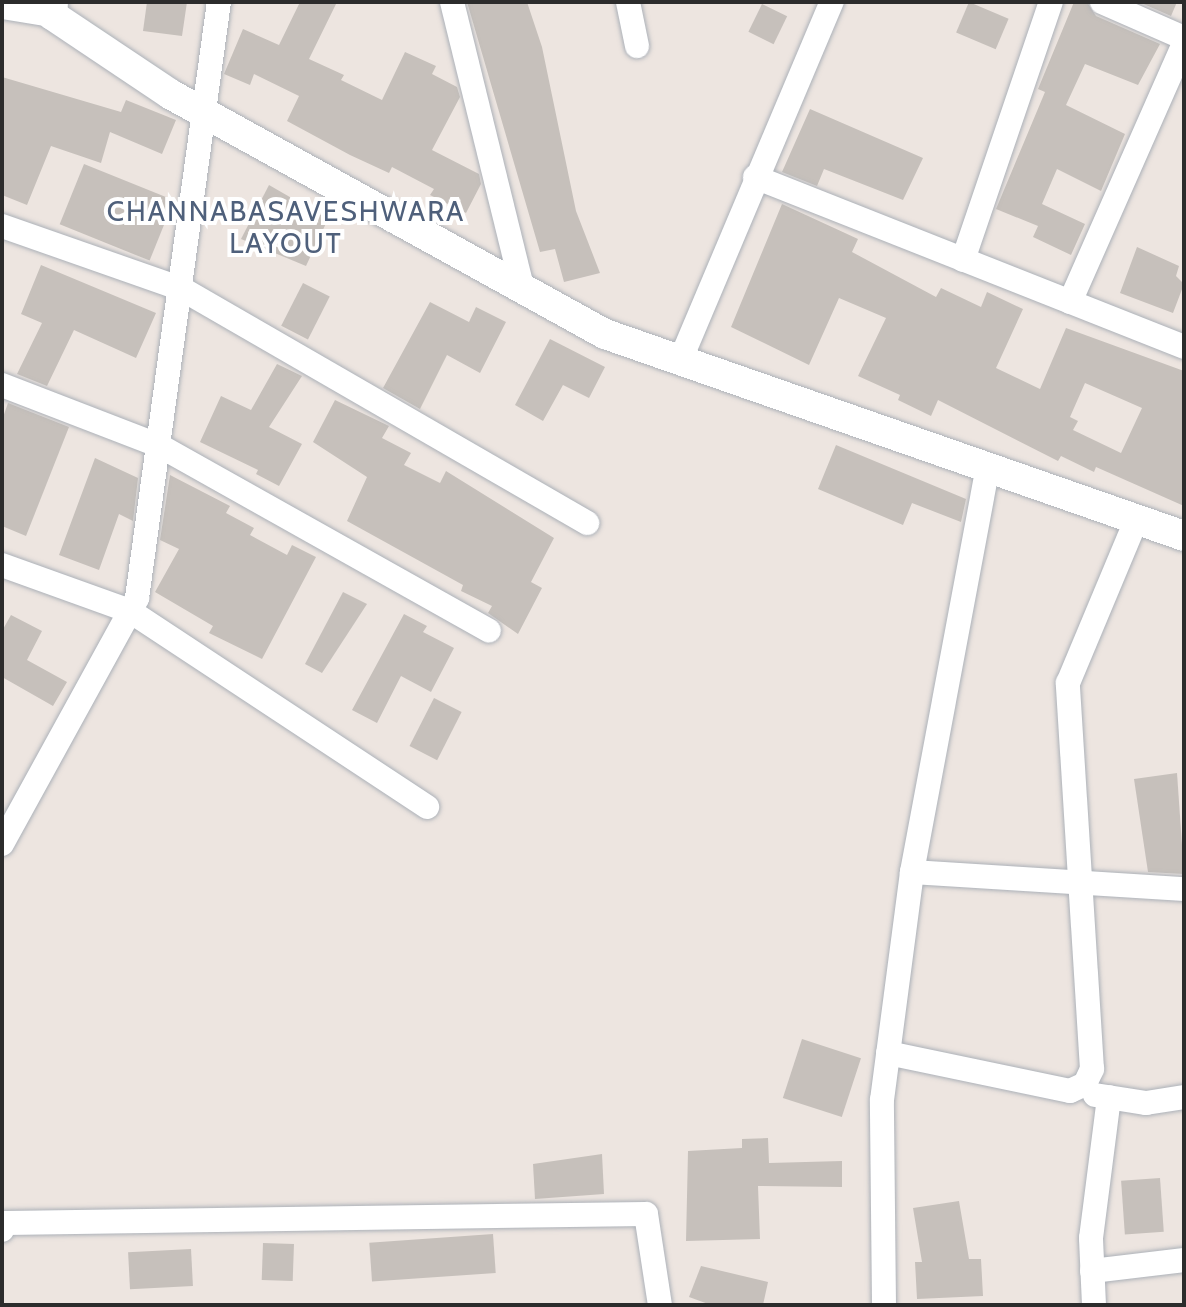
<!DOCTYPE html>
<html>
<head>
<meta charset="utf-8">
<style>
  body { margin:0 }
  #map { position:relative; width:1186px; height:1307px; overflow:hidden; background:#ede5e0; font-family:Cabin,sans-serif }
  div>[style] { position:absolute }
  .building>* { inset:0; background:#c6c0bb; transform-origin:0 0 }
  .roads { filter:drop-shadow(0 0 2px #acb1b8) drop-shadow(0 0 2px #acb1b8) }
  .minor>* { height:24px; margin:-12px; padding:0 12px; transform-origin:12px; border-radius:12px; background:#fff }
  .tertiary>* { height:30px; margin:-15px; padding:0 15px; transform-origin:15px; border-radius:15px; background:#fff }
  span { translate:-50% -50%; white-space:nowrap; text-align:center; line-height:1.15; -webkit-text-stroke:8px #fff; paint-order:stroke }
  .neighbourhood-label { font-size:28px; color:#4f607b; letter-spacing:2px }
  .frame { position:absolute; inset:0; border:4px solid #2c2c2c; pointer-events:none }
</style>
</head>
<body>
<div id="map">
  <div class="building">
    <i style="clip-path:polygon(147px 2px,187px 2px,182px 36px,143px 31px)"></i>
    <i style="clip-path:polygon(300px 2px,337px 2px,309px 59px,344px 75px,341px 80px,382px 100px,405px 52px,436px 66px,432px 74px,457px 87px,460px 97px,432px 150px,479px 174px,481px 184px,466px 213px,430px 195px,434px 189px,392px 167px,389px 173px,350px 155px,287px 121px,299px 96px,254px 74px,250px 85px,224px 74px,243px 29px,279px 45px)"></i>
    <i style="clip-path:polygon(467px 2px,527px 2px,542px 47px,576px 211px,600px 273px,564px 282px,555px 249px,540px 252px)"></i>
    <i style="left:969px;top:2px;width:43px;height:33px;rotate:23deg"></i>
    <i style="clip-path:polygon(1074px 2px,1087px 2px,1096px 16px,1160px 44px,1138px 85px,1085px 64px,1066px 105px,1125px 134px,1101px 191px,1057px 169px,1042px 204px,1085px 224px,1071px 255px,1033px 237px,1038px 226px,996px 209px,1045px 92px,1038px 89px)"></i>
    <i style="clip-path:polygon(1139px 2px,1177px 2px,1171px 16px)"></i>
    <i style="left:762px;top:4px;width:28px;height:31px;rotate:26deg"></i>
    <i style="clip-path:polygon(2px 77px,121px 112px,126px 100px,176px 120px,162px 154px,110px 132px,101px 163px,51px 146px,27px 205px,2px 195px)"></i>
    <i style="clip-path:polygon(810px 109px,923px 158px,903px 200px,824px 169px,817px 186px,782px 172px)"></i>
    <i style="left:84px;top:164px;width:97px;height:65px;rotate:22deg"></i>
    <i style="clip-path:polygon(269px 185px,328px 219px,306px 266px,241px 239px)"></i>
    <i style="clip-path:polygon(evenodd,782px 204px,858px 239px,852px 252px,936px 297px,941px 288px,981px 307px,987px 292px,1023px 309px,996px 368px,1040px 389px,1066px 328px,1184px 371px,1184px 506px,1096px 467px,1094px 472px,1061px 456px,1058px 461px,938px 400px,931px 416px,898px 400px,900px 395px,858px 376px,886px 318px,839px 298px,809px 365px,731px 327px,782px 204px,1085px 383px,1142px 408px,1121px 453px,1073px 430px,1078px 421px,1070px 417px,1085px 383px)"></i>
    <i style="clip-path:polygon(1137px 247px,1179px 266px,1176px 276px,1184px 284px,1173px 313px,1120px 293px)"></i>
    <i style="clip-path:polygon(41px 265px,156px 313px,136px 358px,74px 330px,47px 386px,17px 374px,42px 323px,21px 314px)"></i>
    <i style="left:303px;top:283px;width:30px;height:48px;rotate:27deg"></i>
    <i style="clip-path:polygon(430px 302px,469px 322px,476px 307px,506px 322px,480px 373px,447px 355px,420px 409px,383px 388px)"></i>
    <i style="clip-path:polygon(550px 339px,605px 367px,589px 398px,563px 385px,543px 421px,515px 405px)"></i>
    <i style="clip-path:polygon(277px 364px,302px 376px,269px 427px,302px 444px,279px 486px,256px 474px,258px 470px,200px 442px,221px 396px,251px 410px)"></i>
    <i style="clip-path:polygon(335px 400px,389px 426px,382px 438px,411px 453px,404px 465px,440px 483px,446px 471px,554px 538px,531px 582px,542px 588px,518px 634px,488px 613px,492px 606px,461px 591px,463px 585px,347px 521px,367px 477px,313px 442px)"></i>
    <i style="clip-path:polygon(8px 403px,69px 427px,26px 536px,2px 526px,2px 420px)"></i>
    <i style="clip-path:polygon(836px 445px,966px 499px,961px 522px,912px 503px,903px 525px,818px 489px)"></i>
    <i style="clip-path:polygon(95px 458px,138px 478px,133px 521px,119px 514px,99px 570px,59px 555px)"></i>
    <i style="clip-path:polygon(170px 475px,230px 506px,226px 513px,254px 528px,250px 535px,287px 555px,292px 545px,316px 557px,262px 659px,209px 633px,213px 626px,155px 592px,179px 549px,160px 540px)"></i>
    <i style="clip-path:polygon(343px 592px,367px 604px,322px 673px,305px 664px)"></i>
    <i style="clip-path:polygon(404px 614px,427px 626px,423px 632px,454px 648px,431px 692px,401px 676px,377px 723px,352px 710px)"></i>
    <i style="clip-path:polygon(11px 615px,42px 631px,27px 660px,67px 682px,53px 706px,2px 677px,2px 631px)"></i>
    <i style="left:434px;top:698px;width:31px;height:54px;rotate:27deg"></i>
    <i style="clip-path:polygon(1177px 773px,1184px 874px,1148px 872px,1134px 779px)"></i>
    <i style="left:802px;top:1039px;width:62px;height:62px;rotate:18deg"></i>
    <i style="clip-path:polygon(768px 1138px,769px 1163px,842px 1161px,842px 1187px,758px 1186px,760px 1239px,686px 1241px,688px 1151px,742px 1148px,742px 1139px)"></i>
    <i style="clip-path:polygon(602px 1154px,604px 1194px,535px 1199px,533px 1164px)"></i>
    <i style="left:1160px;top:1178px;width:54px;height:39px;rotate:86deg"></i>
    <i style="clip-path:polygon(959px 1201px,969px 1259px,981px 1259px,983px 1296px,917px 1299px,915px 1262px,922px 1262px,913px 1208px)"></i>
    <i style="left:493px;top:1234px;width:39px;height:124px;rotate:86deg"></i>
    <i style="left:263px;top:1243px;width:31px;height:37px;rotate:2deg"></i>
    <i style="left:191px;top:1249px;width:37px;height:63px;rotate:87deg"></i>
    <i style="clip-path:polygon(701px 1266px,768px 1282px,763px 1305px,711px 1305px,689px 1297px)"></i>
  </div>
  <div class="roads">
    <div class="minor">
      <i style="left:452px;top:2px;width:294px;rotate:76.2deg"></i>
      <i style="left:628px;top:2px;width:45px;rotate:78.4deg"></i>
      <i style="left:1102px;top:2px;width:90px;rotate:23.7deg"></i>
      <i style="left:2px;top:7px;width:51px;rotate:9.1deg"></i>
      <i style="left:755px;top:177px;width:461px;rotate:21.6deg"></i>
      <i style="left:2px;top:226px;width:191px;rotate:19.3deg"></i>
      <i style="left:182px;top:289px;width:468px;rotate:30deg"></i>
      <i style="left:963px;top:260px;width:273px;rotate:-71.2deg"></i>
      <i style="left:1070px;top:302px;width:283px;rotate:-66.2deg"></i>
      <i style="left:680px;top:361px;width:390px;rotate:-67.1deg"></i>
      <i style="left:2px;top:385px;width:169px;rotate:21.1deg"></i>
      <i style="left:160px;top:446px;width:377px;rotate:29.3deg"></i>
      <i style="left:2px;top:565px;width:136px;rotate:19.8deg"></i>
      <i style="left:130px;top:611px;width:356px;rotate:33.4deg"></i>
      <i style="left:2px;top:844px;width:281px;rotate:-61.2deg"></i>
      <i style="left:137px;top:598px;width:602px;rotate:-82.17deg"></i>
      <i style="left:912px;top:872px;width:273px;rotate:3.6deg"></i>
      <i style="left:888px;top:1053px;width:186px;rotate:11.8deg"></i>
      <i style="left:1070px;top:1091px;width:17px;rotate:-25deg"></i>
      <i style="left:1085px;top:1084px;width:17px;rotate:-65deg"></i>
      <i style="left:1092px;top:1069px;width:387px;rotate:-93.6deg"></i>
      <i style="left:1068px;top:683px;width:173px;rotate:-67.3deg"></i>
      <i style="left:1095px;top:1095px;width:52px;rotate:8.9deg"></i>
      <i style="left:1146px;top:1103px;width:38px;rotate:-9deg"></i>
      <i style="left:2px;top:1230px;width:8px;rotate:-60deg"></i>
      <i style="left:6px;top:1223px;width:640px;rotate:-0.81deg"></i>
      <i style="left:646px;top:1214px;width:92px;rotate:81.3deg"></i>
      <i style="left:1092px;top:1271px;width:93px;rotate:-6.8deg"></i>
      <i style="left:884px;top:1305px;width:205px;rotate:-90.6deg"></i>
      <i style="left:882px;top:1100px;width:230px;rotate:-82.5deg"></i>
      <i style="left:912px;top:872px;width:409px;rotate:-79.4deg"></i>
      <i style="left:1094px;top:1305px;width:67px;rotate:-92.6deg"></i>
      <i style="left:1091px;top:1238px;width:142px;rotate:-82.7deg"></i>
    </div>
    <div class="tertiary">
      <i style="left:53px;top:2px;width:13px;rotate:94deg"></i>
      <i style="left:52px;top:15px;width:142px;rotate:33.8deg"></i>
      <i style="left:170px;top:94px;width:497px;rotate:28.9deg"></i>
      <i style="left:605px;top:334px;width:613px;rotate:19.23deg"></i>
    </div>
  </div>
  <div class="neighbourhood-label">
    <span style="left:286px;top:227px">CHANNABASAVESHWARA<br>LAYOUT</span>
  </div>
  <div class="frame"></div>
</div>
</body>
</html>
